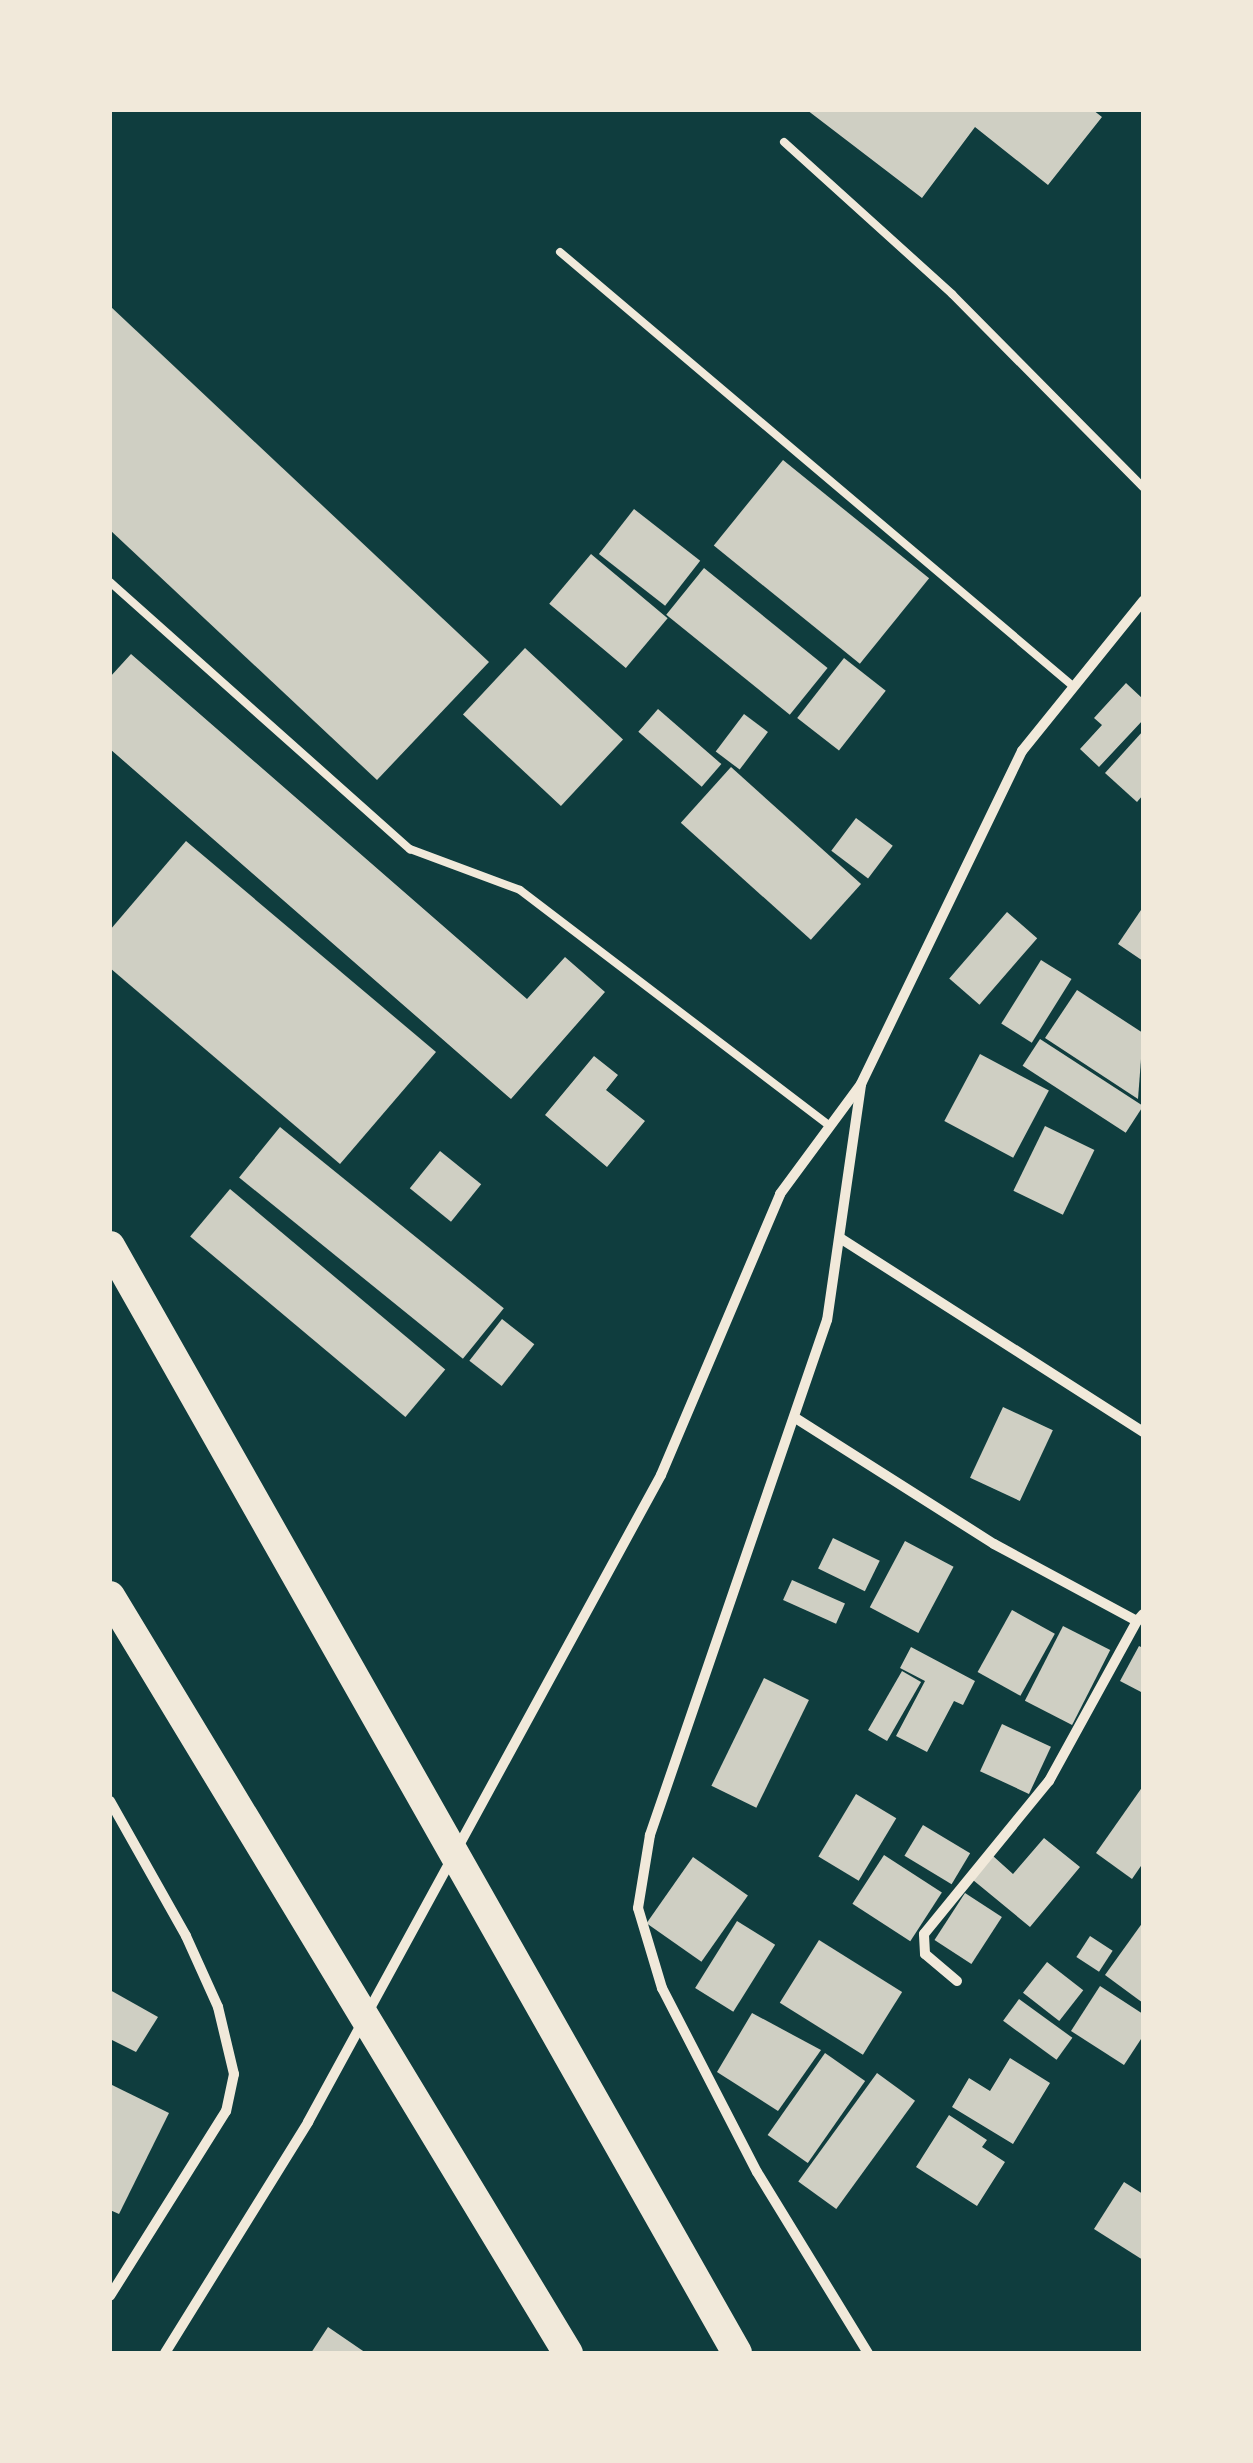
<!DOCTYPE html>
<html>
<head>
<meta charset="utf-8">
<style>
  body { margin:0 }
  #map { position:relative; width:1253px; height:2463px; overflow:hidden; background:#0f3d3e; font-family:"Roboto Condensed",sans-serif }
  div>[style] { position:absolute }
  .building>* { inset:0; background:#cfcfc3; transform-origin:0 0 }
  .service>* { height:8px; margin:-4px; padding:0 4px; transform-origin:4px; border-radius:4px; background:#f1e9da }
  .minor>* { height:10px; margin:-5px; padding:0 5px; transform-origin:5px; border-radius:5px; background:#f1e9da }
  .motorway>* { height:30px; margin:-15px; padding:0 15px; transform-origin:15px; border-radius:15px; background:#f1e9da }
  span { translate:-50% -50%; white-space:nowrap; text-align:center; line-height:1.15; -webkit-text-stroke:8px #f1e9da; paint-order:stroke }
  .frame { position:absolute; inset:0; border:112px solid #f1e9da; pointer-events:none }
</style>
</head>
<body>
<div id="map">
  <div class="building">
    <i style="clip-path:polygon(807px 110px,1093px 110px,1102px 117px,1048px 185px,975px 127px,922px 198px)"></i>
    <i style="clip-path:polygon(110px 306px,489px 662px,377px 780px,110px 530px)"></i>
    <i style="left:783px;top:460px;width:188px;height:110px;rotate:39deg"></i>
    <i style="left:634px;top:509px;width:84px;height:57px;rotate:38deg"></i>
    <i style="left:591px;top:554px;width:100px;height:65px;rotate:40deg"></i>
    <i style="left:704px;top:568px;width:159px;height:60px;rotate:39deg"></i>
    <i style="left:525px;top:648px;width:134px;height:91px;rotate:43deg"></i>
    <i style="clip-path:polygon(131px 654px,527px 999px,565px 957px,605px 992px,511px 1099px,110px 749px,110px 677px)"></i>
    <i style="left:844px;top:658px;width:53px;height:76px;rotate:38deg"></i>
    <i style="clip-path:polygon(1126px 683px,1143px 699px,1143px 720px,1099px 767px,1080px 749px,1102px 725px,1094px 718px)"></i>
    <i style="left:658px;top:709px;width:84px;height:30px;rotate:41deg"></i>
    <i style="left:744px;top:714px;width:30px;height:47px;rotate:37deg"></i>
    <i style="clip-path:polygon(1143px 731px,1143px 795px,1137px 802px,1105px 773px)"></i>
    <i style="left:731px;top:767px;width:175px;height:75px;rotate:42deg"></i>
    <i style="left:856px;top:818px;width:46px;height:41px;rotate:37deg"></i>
    <i style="clip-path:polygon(186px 841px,436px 1052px,340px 1164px,110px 968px,110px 930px)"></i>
    <i style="clip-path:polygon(1143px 907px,1143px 961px,1118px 944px)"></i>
    <i style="left:1007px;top:912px;width:40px;height:88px;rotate:41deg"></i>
    <i style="left:1041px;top:960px;width:36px;height:75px;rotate:32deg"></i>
    <i style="clip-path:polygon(1077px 990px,1143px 1033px,1138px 1099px,1045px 1038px)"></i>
    <i style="left:1040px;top:1039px;width:123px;height:32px;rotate:33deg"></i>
    <i style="left:980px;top:1054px;width:78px;height:76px;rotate:28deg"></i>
    <i style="clip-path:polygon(594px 1056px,618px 1075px,606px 1090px,645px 1121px,607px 1167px,545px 1115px)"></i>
    <i style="left:1045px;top:1126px;width:55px;height:72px;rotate:26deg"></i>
    <i style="left:280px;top:1127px;width:288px;height:65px;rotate:39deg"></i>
    <i style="left:440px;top:1151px;width:53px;height:48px;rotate:39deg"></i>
    <i style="left:230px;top:1189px;width:281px;height:62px;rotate:40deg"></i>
    <i style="left:502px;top:1319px;width:41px;height:53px;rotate:38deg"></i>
    <i style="left:1003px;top:1407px;width:55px;height:78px;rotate:25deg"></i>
    <i style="left:833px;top:1538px;width:52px;height:34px;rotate:26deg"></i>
    <i style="left:905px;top:1541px;width:55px;height:75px;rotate:28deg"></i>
    <i style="left:792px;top:1580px;width:58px;height:22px;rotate:24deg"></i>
    <i style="left:1012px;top:1610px;width:49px;height:71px;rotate:29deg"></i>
    <i style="left:1063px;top:1626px;width:53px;height:84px;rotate:27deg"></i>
    <i style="clip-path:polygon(1139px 1646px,1143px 1648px,1143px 1693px,1120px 1681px)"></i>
    <i style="clip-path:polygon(911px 1647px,975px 1681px,963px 1705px,954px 1701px,927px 1752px,896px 1736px,925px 1681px,900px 1668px)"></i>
    <i style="left:902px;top:1671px;width:22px;height:68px;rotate:30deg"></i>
    <i style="left:764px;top:1678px;width:50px;height:120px;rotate:26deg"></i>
    <i style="left:1002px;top:1724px;width:54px;height:52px;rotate:25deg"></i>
    <i style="clip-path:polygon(1143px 1786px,1143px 1863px,1132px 1879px,1096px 1853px)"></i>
    <i style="left:856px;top:1794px;width:47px;height:73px;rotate:31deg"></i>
    <i style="left:923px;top:1825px;width:55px;height:36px;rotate:31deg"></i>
    <i style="clip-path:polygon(1044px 1838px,1080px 1867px,1030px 1927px,973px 1880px,993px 1856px,1013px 1874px)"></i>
    <i style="left:884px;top:1855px;width:69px;height:58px;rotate:33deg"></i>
    <i style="left:693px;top:1857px;width:67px;height:81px;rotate:35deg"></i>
    <i style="left:965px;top:1893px;width:44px;height:56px;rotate:33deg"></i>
    <i style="left:737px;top:1921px;width:45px;height:79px;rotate:32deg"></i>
    <i style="clip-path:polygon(1143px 1922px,1143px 2003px,1105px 1975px)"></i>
    <i style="left:1090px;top:1936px;width:27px;height:25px;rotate:33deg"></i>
    <i style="left:819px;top:1940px;width:98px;height:74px;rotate:32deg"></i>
    <i style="left:1047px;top:1962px;width:46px;height:39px;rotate:38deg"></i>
    <i style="clip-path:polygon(1100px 1986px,1143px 2014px,1143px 2036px,1124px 2065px,1071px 2031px)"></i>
    <i style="clip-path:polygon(110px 1990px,158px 2017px,136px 2052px,110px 2039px)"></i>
    <i style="left:1019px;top:1999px;width:66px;height:27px;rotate:36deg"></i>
    <i style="clip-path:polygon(752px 2013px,821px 2050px,778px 2111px,717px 2072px)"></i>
    <i style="left:825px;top:2053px;width:49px;height:100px;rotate:35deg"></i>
    <i style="clip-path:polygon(1010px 2058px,1050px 2083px,1013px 2144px,952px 2107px,969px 2078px,990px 2091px)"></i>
    <i style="left:877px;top:2073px;width:47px;height:134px;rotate:36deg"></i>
    <i style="clip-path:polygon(110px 2084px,169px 2113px,119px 2214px,110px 2210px)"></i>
    <i style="clip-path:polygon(949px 2115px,987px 2140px,982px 2147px,1005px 2162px,977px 2206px,916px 2167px)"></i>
    <i style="clip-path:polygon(1124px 2182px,1143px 2194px,1143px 2260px,1094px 2229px)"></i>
    <i style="clip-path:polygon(328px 2327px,366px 2353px,311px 2353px)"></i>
  </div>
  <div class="service">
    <i style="left:784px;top:142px;width:227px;rotate:42.1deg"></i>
    <i style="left:952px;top:294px;width:272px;rotate:45.3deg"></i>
    <i style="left:560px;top:252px;width:673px;rotate:40.24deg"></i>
    <i style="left:110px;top:582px;width:402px;rotate:41.7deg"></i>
    <i style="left:410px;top:849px;width:117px;rotate:20.4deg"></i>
    <i style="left:520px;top:890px;width:385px;rotate:37.3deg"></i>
  </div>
  <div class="minor">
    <i style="left:861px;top:1085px;width:237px;rotate:98.2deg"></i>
    <i style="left:827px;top:1320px;width:545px;rotate:108.97deg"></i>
    <i style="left:650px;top:1835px;width:74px;rotate:99.3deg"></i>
    <i style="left:638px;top:1908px;width:84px;rotate:73.3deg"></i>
    <i style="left:662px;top:1988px;width:207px;rotate:62.7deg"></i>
    <i style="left:757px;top:2172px;width:212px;rotate:58.5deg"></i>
    <i style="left:840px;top:1238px;width:360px;rotate:32.6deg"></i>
    <i style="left:797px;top:1419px;width:233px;rotate:32.4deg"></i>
    <i style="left:994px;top:1544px;width:162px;rotate:28.3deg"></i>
    <i style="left:1137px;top:1621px;width:9px;rotate:-49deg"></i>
    <i style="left:110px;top:1801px;width:155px;rotate:60.6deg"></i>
    <i style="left:186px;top:1936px;width:78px;rotate:65.7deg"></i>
    <i style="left:218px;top:2007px;width:69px;rotate:76.6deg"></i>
    <i style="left:234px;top:2074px;width:38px;rotate:102deg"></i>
    <i style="left:226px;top:2111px;width:218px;rotate:122.1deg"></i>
    <i style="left:957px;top:1981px;width:42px;rotate:-139.8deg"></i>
    <i style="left:925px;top:1954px;width:20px;rotate:-93deg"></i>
    <i style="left:924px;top:1934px;width:198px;rotate:-50.8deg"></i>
    <i style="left:1049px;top:1781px;width:183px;rotate:-61.2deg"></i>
    <i style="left:165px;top:2353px;width:272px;rotate:-58.2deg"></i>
    <i style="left:308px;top:2122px;width:737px;rotate:-61.38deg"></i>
    <i style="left:661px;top:1475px;width:305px;rotate:-67deg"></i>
    <i style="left:780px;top:1194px;width:137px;rotate:-53.6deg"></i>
    <i style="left:861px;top:1084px;width:370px;rotate:-64.2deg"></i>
    <i style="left:1022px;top:751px;width:193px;rotate:-51.1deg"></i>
  </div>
  <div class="motorway">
    <i style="left:110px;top:1246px;width:1272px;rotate:60.47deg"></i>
    <i style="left:110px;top:1596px;width:885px;rotate:58.83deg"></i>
  </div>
  <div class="frame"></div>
</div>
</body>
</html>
